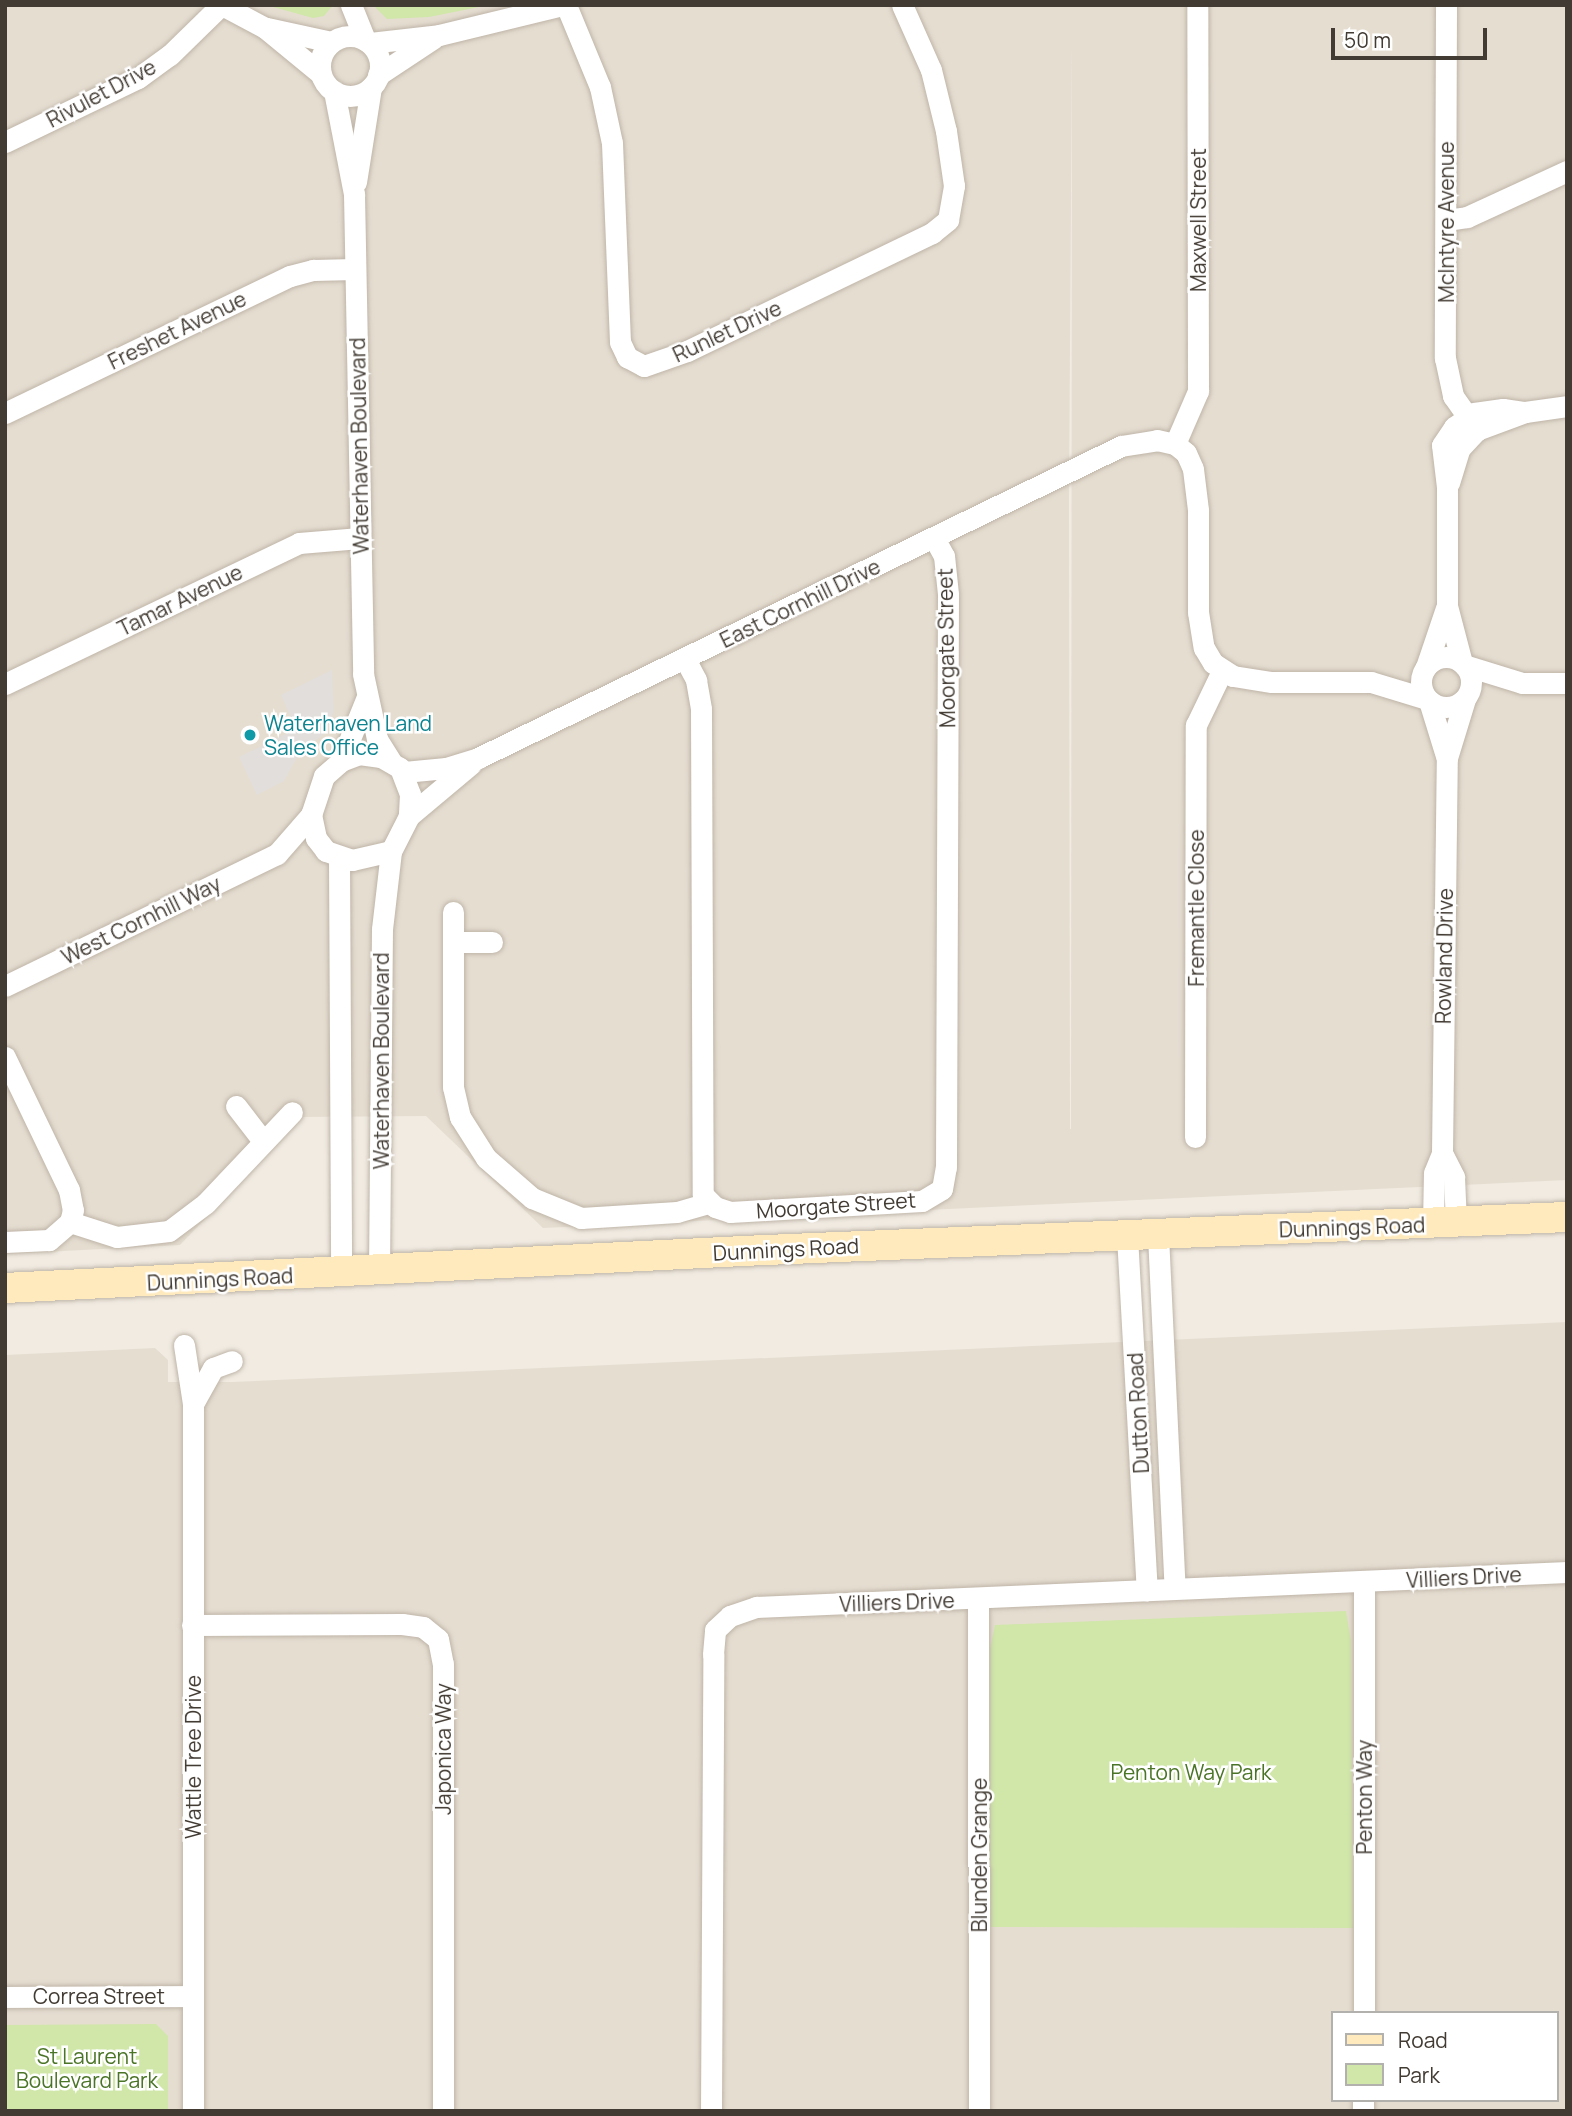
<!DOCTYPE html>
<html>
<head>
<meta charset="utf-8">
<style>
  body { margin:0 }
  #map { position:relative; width:1572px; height:2116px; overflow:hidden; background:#f1ebe2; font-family:Manrope,sans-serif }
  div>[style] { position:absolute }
  .residential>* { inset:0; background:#e5ddd0 }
  .green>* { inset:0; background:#d0e7a9 }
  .parking>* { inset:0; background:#e1dedb }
  .roads { filter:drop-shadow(0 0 2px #bfb5a8) drop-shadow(0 0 2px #bfb5a8) }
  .street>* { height:21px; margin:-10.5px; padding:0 10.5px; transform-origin:10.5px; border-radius:10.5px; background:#fff }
  .street>.ring { margin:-10.5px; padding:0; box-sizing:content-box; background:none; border:21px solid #fff; border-radius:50% }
  .secondary>* { height:30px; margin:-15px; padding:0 15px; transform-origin:15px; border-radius:15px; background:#ffeabe }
  .dots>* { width:19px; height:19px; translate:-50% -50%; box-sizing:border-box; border:4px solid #fff; border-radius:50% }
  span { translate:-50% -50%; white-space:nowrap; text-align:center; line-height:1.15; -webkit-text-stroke:5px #fff; paint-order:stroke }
  .street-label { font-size:21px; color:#423b33 }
  .culture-label { font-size:21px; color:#0d838f }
  .left { translate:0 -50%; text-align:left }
  .park-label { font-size:21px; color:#4a7426 }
  .frame { position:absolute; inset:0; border:7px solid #423b33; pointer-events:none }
  .legend { position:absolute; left:1331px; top:2011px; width:228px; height:91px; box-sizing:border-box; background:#fff; border:2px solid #b3b1ad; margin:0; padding:9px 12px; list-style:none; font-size:21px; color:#423b33 }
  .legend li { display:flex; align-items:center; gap:14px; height:35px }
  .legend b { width:35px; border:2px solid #b3b1ad }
  .scale { position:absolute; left:1331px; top:28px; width:156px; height:32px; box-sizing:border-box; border:4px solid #423b33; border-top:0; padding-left:9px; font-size:21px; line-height:24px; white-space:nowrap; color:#423b33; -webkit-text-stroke:5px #fff; paint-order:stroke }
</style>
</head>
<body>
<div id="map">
  <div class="residential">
    <i style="clip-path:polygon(evenodd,5px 5px,1567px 5px,1567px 1180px,543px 1228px,426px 1116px,303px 1117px,180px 1245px,5px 1254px,5px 5px,1072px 41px,1071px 1129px,1070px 1129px,1069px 502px,1072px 41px)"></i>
    <i style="clip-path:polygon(evenodd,1567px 1322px,1567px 2111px,5px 2111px,5px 1355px,155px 1348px,168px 1360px,168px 1382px,231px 1382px,1567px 1322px,1332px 2013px,1556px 2013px,1556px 2100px,1332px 2100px,1332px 2013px)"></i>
  </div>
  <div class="green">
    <i style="clip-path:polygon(266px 5px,333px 5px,324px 16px,313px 18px)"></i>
    <i style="clip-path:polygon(373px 5px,489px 5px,429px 17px,387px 19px)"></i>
    <i style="clip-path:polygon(1346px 1611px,1351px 1641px,1353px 1928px,990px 1927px,990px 1649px,995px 1625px)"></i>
    <i style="clip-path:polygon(156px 2024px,168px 2036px,168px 2111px,5px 2111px,5px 2025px)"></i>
  </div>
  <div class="parking">
    <i style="clip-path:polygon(332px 670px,334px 711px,326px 732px,298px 756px,284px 781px,257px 795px,239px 757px,296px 729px,281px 695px)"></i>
  </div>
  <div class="roads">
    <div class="street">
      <i style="left:222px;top:5px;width:49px;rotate:28.1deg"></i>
      <i style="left:265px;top:28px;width:72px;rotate:39.4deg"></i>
      <i style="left:351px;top:5px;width:38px;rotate:68deg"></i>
      <i style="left:566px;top:5px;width:89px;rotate:67.5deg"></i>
      <i style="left:600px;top:87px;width:57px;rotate:77.9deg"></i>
      <i style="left:612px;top:143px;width:199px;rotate:87.7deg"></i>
      <i style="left:620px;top:342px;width:17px;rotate:65deg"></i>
      <i style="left:627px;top:357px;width:19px;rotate:28deg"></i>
      <i style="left:644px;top:366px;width:46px;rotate:-19.2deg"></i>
      <i style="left:687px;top:351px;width:272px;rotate:-25.7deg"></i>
      <i style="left:932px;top:233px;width:21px;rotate:-39deg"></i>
      <i style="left:948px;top:220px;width:35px;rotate:-80deg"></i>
      <i style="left:954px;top:186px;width:56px;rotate:-98.3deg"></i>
      <i style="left:946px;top:131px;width:63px;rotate:-103.8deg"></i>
      <i style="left:931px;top:70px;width:71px;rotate:-114deg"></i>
      <i style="left:1446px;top:5px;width:353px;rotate:90.2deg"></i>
      <i style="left:1445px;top:358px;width:39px;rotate:78deg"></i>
      <i style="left:1453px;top:396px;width:42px;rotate:54.8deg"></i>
      <i style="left:267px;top:28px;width:66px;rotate:12.2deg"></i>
      <i class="ring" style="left:320px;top:36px;width:39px;height:39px"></i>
      <i style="left:370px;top:43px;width:69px;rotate:-6.6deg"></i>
      <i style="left:439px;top:35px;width:128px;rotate:-13.6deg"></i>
      <i style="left:378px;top:75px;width:67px;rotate:-33.5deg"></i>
      <i style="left:334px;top:91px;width:105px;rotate:79deg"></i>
      <i style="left:354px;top:194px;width:480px;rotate:88.9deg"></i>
      <i style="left:363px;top:674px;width:66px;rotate:77.8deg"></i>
      <i style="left:377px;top:739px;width:26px;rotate:58deg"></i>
      <i style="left:5px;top:142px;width:148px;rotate:-25.7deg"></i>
      <i style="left:138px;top:78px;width:39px;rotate:-36deg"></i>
      <i style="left:170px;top:55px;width:71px;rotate:-44.4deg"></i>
      <i style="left:356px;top:182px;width:96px;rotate:-81deg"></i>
      <i style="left:1446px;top:220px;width:21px;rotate:-8deg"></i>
      <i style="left:1467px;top:217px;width:110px;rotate:-24.7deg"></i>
      <i style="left:5px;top:413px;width:316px;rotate:-25.7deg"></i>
      <i style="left:290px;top:276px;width:24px;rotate:-15deg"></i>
      <i style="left:313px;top:270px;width:42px;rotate:-1.4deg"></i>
      <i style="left:1175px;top:444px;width:58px;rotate:-66.5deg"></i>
      <i style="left:1198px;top:391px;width:386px;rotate:-90.1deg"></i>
      <i style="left:1449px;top:483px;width:37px;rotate:-73deg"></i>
      <i style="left:1460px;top:448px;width:25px;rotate:-47deg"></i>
      <i style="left:1477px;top:430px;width:51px;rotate:-20.6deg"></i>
      <i style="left:1525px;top:412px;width:42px;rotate:-8.1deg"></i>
      <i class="ring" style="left:1421px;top:657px;width:29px;height:29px"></i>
      <i style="left:685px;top:659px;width:24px;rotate:62deg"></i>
      <i style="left:696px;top:680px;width:29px;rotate:80deg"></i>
      <i style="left:701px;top:709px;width:486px;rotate:89.8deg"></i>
      <i style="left:703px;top:1195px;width:17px;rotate:45deg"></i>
      <i style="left:715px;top:1207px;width:16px;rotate:18deg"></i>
      <i style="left:730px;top:1212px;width:192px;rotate:-3.3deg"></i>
      <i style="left:922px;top:1201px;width:23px;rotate:-31deg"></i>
      <i style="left:942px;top:1189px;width:22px;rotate:-80deg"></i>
      <i style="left:946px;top:1167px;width:573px;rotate:-89.8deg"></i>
      <i style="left:948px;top:594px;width:38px;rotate:-96deg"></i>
      <i style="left:944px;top:556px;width:21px;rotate:-119deg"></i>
      <i style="left:1462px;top:663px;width:59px;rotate:-104.7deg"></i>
      <i style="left:1447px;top:606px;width:119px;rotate:-90deg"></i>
      <i style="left:1447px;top:487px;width:42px;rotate:-96.8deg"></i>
      <i style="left:1442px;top:445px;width:22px;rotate:-56deg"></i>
      <i style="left:1454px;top:427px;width:24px;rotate:-35deg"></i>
      <i style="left:1474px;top:413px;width:29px;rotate:-8deg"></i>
      <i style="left:1503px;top:409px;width:22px;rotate:8deg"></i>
      <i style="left:1464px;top:665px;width:61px;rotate:17.2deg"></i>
      <i style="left:1522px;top:683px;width:45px"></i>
      <i style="left:1426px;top:667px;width:62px;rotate:-71.3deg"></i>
      <i style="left:5px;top:684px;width:326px;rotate:-25.6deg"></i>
      <i style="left:299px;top:543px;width:61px;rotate:-4.7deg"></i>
      <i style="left:1429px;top:701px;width:58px;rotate:72.8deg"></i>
      <i style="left:359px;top:754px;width:22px;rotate:8deg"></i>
      <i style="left:381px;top:757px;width:22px;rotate:30deg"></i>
      <i style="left:400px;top:768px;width:28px;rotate:69deg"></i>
      <i style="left:410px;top:794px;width:22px;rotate:93deg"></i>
      <i style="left:409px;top:816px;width:39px;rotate:117deg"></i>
      <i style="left:391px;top:851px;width:40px;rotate:167deg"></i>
      <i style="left:352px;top:860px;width:28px;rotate:-161deg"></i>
      <i style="left:326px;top:851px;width:16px;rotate:-128deg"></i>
      <i style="left:316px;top:838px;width:24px;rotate:-102deg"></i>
      <i style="left:311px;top:815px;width:41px;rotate:-71.6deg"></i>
      <i style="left:324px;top:776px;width:23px;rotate:-41deg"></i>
      <i style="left:341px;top:761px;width:19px;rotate:-21deg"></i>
      <i style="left:341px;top:761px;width:67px;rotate:-68deg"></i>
      <i style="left:404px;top:772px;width:42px;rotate:-5.4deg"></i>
      <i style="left:446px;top:768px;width:34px;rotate:-17deg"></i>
      <i style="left:478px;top:758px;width:715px;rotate:-25.88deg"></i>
      <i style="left:1121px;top:446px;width:36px;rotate:-9deg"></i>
      <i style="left:1157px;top:440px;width:18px;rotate:13deg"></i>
      <i style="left:1175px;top:444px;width:14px;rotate:39deg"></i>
      <i style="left:1186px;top:453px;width:17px;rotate:66deg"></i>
      <i style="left:1193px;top:469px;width:41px;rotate:83deg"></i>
      <i style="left:1198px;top:510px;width:102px;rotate:90deg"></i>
      <i style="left:1198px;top:612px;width:36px;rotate:81deg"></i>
      <i style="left:1204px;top:648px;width:17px;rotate:59deg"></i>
      <i style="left:1213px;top:663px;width:24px;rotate:33deg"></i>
      <i style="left:1233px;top:676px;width:39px;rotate:9deg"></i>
      <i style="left:1272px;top:682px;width:99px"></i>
      <i style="left:1371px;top:682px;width:59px;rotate:16.9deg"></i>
      <i style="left:409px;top:816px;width:81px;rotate:-40deg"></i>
      <i style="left:339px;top:858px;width:414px;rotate:89.7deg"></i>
      <i style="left:453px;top:912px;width:175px;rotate:90deg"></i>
      <i style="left:453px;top:1087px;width:31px;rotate:77deg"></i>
      <i style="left:460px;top:1117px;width:49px;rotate:57.6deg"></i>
      <i style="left:486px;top:1158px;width:61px;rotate:41deg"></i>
      <i style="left:532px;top:1198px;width:53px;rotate:22.2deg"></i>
      <i style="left:581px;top:1218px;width:96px;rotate:-3.6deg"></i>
      <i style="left:677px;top:1212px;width:32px;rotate:-16deg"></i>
      <i style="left:454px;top:942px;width:38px"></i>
      <i style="left:5px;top:986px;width:302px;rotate:-25.9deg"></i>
      <i style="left:277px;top:854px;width:52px;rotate:-48.9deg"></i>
      <i style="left:5px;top:1057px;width:148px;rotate:64.3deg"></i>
      <i style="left:69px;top:1190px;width:20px;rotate:79deg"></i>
      <i style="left:73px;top:1210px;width:12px;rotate:104deg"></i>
      <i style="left:70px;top:1222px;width:28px;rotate:139deg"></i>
      <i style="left:49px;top:1240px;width:44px;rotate:177.4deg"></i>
      <i style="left:236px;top:1106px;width:44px;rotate:52.4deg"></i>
      <i style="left:1195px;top:1137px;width:412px;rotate:-89.9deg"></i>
      <i style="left:1196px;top:725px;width:60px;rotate:-64.3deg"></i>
      <i style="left:1442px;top:1153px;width:27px;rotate:63deg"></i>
      <i style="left:1454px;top:1177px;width:46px;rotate:87.5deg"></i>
      <i style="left:70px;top:1222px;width:49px;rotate:17.7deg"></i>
      <i style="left:117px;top:1237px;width:52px;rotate:-6.6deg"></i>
      <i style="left:169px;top:1231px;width:46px;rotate:-37.1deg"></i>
      <i style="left:206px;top:1203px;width:125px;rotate:-46.6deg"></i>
      <i style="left:1433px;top:1224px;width:51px;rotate:-88.9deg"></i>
      <i style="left:1434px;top:1173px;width:22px;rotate:-68deg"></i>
      <i style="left:1442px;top:1153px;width:395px;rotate:-89.3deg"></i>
      <i style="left:1447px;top:758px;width:62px;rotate:-73deg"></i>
      <i style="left:1158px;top:1235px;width:354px;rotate:87.3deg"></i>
      <i style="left:1127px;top:1236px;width:355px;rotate:86.8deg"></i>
      <i style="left:379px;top:1271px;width:342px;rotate:-89.5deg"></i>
      <i style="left:382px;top:929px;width:79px;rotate:-83.4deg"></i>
      <i style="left:184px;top:1345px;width:60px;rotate:81.3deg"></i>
      <i style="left:193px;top:1404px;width:707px;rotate:90deg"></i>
      <i style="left:193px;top:1404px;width:41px;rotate:-60.9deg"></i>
      <i style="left:213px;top:1368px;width:20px;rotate:-20deg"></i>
      <i style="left:978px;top:1600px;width:511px;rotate:89.89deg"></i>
      <i style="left:192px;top:1625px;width:210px;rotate:-0.3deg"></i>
      <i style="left:402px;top:1624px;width:21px;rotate:8deg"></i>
      <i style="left:423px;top:1627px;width:19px;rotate:39deg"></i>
      <i style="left:438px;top:1639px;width:25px;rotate:79deg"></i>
      <i style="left:443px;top:1664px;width:447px;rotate:90deg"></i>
      <i style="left:5px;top:1997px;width:188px;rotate:-0.3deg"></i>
      <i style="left:1364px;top:2013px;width:432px;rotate:-90deg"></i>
      <i style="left:711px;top:2111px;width:457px;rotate:-89.7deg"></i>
      <i style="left:713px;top:1654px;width:24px;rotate:-85deg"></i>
      <i style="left:715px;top:1630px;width:21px;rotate:-43deg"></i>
      <i style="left:730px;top:1616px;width:28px;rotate:-19deg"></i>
      <i style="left:756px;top:1607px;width:812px;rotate:-2.47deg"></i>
      <i style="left:1363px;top:2111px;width:11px;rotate:-90deg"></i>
    </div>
    <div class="secondary">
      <i style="left:5px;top:1288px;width:738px;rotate:-2.87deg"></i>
      <i style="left:742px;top:1251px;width:826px;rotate:-2.36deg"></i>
    </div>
  </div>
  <div class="dots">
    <i style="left:250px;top:735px;background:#0f9aa8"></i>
  </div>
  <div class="street-label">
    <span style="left:101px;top:93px;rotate:-28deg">Rivulet Drive</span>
    <span style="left:1198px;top:220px;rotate:-90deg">Maxwell Street</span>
    <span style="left:1446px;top:222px;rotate:-90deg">McIntyre Avenue</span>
    <span style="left:177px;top:330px;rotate:-26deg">Freshet Avenue</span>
    <span style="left:727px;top:331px;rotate:-25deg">Runlet Drive</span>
    <span style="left:359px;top:446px;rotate:-91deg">Waterhaven Boulevard</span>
    <span style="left:180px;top:600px;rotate:-26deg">Tamar Avenue</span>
    <span style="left:800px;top:603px;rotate:-26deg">East Cornhill Drive</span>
    <span style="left:946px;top:648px;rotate:-91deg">Moorgate Street</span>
    <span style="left:1196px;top:908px;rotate:-90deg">Fremantle Close</span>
    <span style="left:141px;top:920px;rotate:-26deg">West Cornhill Way</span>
    <span style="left:1444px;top:956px;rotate:-89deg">Rowland Drive</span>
    <span style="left:381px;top:1061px;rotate:-90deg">Waterhaven Boulevard</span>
    <span style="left:836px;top:1205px;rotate:-4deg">Moorgate Street</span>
    <span style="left:1352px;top:1227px;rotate:-2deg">Dunnings Road</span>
    <span style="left:786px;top:1249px;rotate:-3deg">Dunnings Road</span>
    <span style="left:220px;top:1279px;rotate:-3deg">Dunnings Road</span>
    <span style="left:1138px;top:1413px;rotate:-93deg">Dutton Road</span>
    <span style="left:1464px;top:1577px;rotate:-3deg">Villiers Drive</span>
    <span style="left:897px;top:1602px;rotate:-2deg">Villiers Drive</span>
    <span style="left:443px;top:1749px;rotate:-90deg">Japonica Way</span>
    <span style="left:193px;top:1757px;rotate:-90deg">Wattle Tree Drive</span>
    <span style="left:1364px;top:1797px;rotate:-90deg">Penton Way</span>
    <span style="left:979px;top:1855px;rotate:-90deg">Blunden Grange</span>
    <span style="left:99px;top:1996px">Correa Street</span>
  </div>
  <div class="culture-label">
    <span class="left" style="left:264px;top:735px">Waterhaven Land<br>Sales Office</span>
  </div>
  <div class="park-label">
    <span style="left:1191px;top:1772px">Penton Way Park</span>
    <span style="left:87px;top:2068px">St Laurent<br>Boulevard Park</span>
  </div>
  <div class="frame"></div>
  <ul class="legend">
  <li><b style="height:9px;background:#ffeabe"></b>Road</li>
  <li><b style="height:19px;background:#d0e7a9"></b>Park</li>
  </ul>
  <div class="scale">50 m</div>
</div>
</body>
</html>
